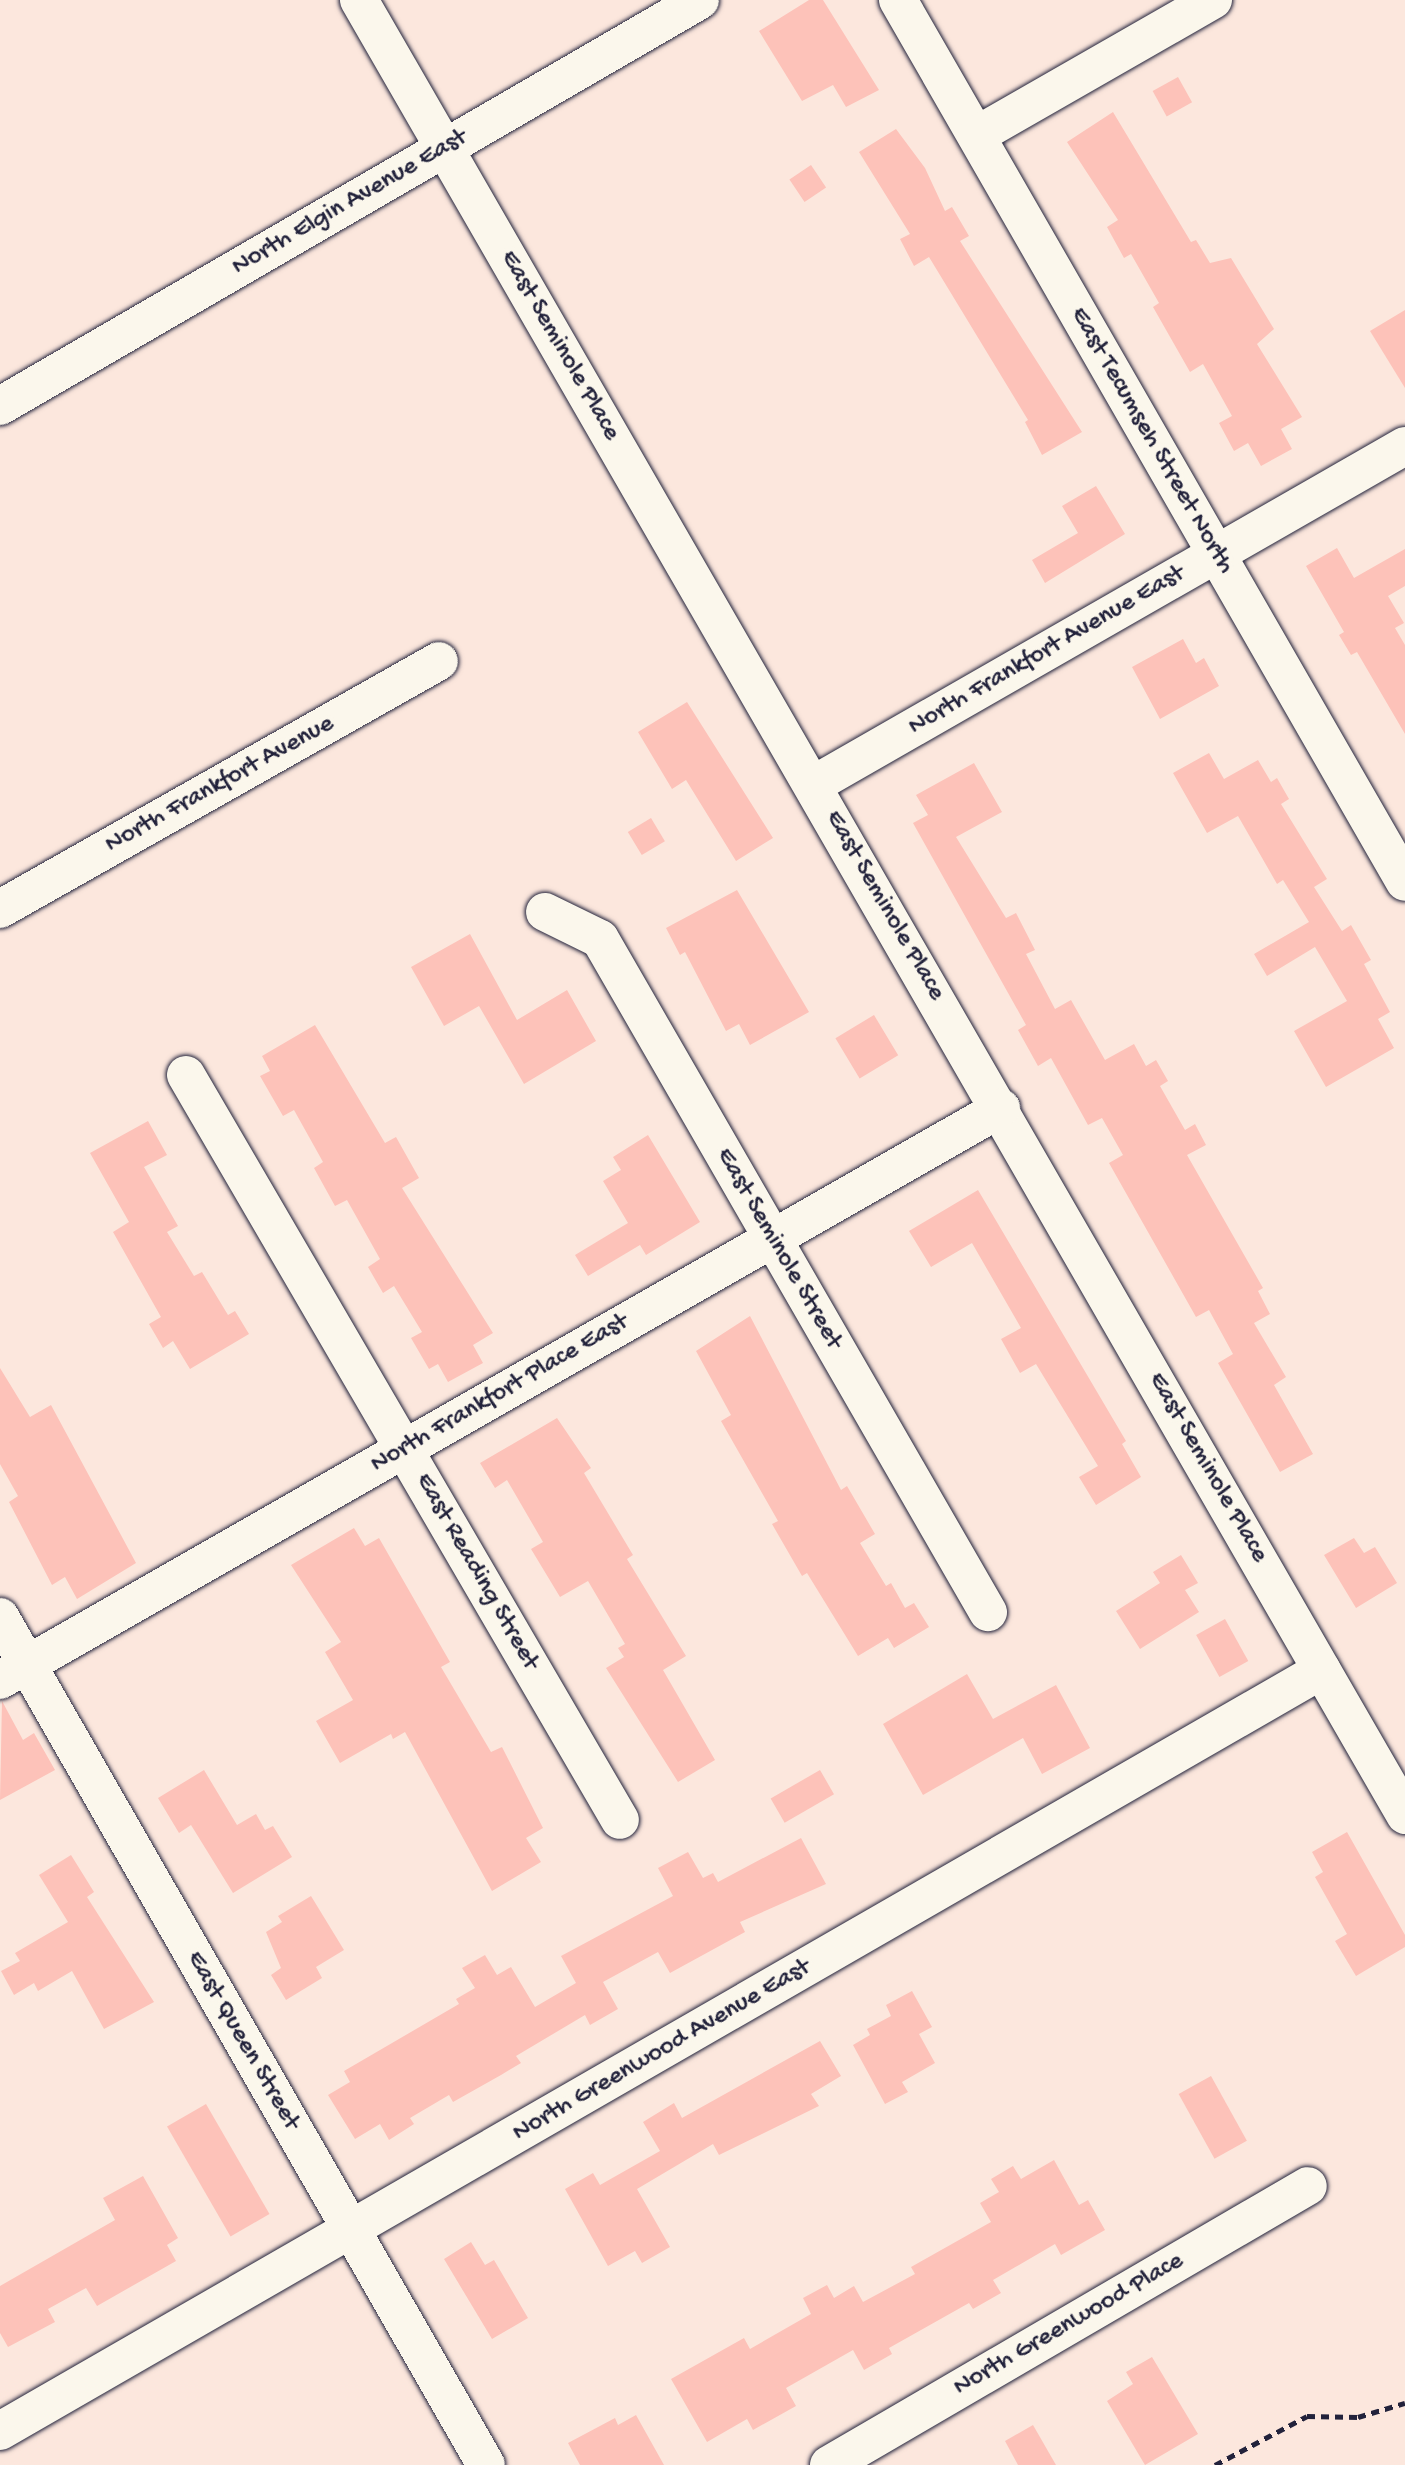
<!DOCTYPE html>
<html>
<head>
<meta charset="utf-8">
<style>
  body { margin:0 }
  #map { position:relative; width:1405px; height:2465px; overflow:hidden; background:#fce7dd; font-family:"Gochi Hand",sans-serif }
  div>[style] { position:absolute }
  .building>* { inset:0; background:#fdc2b9; transform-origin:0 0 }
  .path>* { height:5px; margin-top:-2.5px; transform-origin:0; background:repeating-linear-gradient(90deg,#22223b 0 8px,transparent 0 14px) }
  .roads { filter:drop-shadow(0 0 2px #22223b) drop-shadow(0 0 2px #22223b) }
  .minor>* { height:38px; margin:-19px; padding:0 19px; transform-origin:19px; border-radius:19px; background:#fbf7ec }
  span { translate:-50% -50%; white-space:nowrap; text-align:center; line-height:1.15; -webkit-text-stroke:8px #fbf7ec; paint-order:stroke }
  .street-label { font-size:26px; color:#22223b }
</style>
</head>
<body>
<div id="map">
  <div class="building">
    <i style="clip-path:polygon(809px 0,823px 0,879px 90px,846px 107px,833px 85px,802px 101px,759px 31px)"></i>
    <i style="left:1178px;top:77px;width:29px;height:29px;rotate:61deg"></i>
    <i style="clip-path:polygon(1113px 112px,1191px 242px,1196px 240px,1210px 263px,1231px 258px,1274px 329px,1257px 344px,1302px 417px,1281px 429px,1292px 449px,1261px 466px,1248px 443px,1234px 451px,1219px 423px,1232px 416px,1203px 364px,1190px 372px,1153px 307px,1159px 303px,1131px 254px,1124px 258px,1107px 227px,1118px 220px,1067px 142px)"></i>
    <i style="clip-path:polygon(896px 129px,925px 168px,945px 211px,952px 207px,969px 236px,960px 241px,1082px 432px,1042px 455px,1025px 422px,1028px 420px,929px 257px,914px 266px,900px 239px,910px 234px,859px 152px)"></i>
    <i style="left:811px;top:165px;width:27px;height:26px;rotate:56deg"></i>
    <i style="clip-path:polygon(1405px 310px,1405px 388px,1370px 331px)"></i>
    <i style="clip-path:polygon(1096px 486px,1125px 534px,1045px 583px,1032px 560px,1078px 533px,1062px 506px)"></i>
    <i style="clip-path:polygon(1337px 548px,1354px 578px,1405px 549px,1405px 586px,1388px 596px,1404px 623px,1395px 628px,1405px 645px,1405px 734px,1357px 652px,1351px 655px,1339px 635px,1344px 632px,1306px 566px)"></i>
    <i style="clip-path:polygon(1183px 639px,1196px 663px,1204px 658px,1219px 686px,1160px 719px,1132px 667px)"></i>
    <i style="clip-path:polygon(687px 702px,773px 838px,736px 861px,686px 780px,672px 789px,638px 732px)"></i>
    <i style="clip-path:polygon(1209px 753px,1224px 779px,1258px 760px,1271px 782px,1277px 778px,1289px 799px,1281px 804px,1327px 879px,1314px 887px,1342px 931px,1351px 925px,1371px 960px,1364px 964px,1390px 1012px,1378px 1019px,1394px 1048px,1326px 1087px,1294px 1031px,1347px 1001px,1315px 947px,1267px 976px,1254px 954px,1309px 922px,1283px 880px,1277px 884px,1238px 816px,1207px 833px,1173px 773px)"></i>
    <i style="clip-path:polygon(974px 763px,1002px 812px,956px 837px,1006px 918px,1016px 913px,1035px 950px,1026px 954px,1055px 1009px,1071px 1000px,1105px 1060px,1134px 1044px,1146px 1066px,1156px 1060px,1168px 1081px,1160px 1086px,1185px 1130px,1195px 1124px,1206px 1145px,1187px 1155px,1263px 1288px,1258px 1291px,1270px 1314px,1254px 1323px,1286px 1377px,1274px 1385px,1313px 1454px,1280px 1472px,1218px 1363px,1233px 1354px,1209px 1310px,1196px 1317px,1109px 1163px,1123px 1155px,1102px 1118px,1088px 1125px,1051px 1058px,1038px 1066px,1018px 1030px,1026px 1025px,913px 823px,928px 815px,916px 795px)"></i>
    <i style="left:651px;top:818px;width:27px;height:27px;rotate:59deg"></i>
    <i style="clip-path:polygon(737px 890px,809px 1012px,750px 1045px,739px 1024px,726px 1031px,685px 952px,680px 955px,666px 928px)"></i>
    <i style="clip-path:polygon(470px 934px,517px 1020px,567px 990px,596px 1041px,524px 1084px,479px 1006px,444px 1026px,411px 967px)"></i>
    <i style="left:874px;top:1015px;width:47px;height:45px;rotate:59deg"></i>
    <i style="clip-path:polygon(315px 1025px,385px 1143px,396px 1137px,419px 1178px,402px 1188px,493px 1333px,473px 1345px,483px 1363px,448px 1382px,438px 1364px,429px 1369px,411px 1338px,422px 1332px,394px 1286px,383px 1293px,368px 1267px,380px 1259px,347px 1200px,335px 1206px,314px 1168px,323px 1162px,294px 1110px,283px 1116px,260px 1076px,270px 1071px,262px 1056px)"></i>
    <i style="clip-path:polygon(148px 1121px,167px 1155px,144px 1167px,178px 1226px,167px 1232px,194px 1276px,202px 1272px,228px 1315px,235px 1311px,249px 1334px,190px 1369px,173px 1341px,163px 1348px,149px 1324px,161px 1317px,113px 1232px,129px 1222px,90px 1153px)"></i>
    <i style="clip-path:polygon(648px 1135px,700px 1222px,646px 1255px,640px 1245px,588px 1276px,575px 1255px,628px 1223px,603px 1181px,621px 1170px,613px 1157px)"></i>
    <i style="clip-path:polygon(978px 1190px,1126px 1441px,1122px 1444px,1141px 1477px,1096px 1505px,1079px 1477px,1098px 1466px,1036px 1364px,1020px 1373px,1001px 1339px,1021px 1328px,972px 1243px,931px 1267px,909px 1231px)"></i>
    <i style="clip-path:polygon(750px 1316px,841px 1490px,847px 1486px,875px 1534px,860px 1543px,886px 1586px,891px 1583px,905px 1608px,914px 1603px,929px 1627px,894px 1648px,888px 1638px,858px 1656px,807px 1573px,802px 1576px,772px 1524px,778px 1521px,721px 1421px,731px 1415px,696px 1351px)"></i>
    <i style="clip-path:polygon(0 1368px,30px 1417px,51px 1405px,136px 1563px,77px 1599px,65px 1577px,52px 1585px,9px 1502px,18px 1496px,0 1464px)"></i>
    <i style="clip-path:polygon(557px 1418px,591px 1468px,584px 1473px,633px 1555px,627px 1559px,686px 1656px,663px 1670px,715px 1760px,678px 1782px,606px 1668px,624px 1657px,618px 1648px,625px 1644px,588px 1581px,560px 1597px,531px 1549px,543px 1542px,507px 1480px,495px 1488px,480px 1463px)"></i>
    <i style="clip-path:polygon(354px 1528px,365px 1546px,379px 1538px,450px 1662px,441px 1667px,491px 1752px,502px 1747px,543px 1828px,526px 1838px,541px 1862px,492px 1891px,405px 1732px,393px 1739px,391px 1734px,340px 1763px,316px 1721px,353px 1700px,325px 1652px,341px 1642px,291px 1565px)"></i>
    <i style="clip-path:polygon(1354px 1538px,1364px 1553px,1375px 1547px,1397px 1583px,1356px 1608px,1324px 1555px)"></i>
    <i style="clip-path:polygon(1181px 1555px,1198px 1583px,1185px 1590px,1199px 1612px,1140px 1649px,1116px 1611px,1160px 1583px,1153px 1572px)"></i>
    <i style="left:1225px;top:1619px;width:48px;height:33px;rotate:61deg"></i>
    <i style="clip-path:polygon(967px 1674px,993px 1719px,1056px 1685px,1090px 1748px,1042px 1774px,1023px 1738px,923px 1795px,883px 1724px)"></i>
    <i style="clip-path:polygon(2px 1701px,23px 1740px,34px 1733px,55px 1770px,0 1800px)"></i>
    <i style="clip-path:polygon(204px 1770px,237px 1825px,256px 1814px,265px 1830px,273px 1826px,292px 1857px,233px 1893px,191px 1825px,179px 1833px,158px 1798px)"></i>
    <i style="left:820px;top:1770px;width:28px;height:57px;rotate:60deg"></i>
    <i style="clip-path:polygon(1347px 1832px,1405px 1935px,1405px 1947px,1356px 1976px,1335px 1941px,1347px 1934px,1315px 1877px,1323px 1872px,1312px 1852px)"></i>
    <i style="clip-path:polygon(801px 1838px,826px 1884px,740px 1922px,745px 1932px,670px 1973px,658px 1952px,603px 1982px,618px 2009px,590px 2025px,585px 2015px,516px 2056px,521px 2063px,501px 2075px,453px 2102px,449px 2095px,410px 2118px,414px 2124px,389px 2140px,380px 2124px,355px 2139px,328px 2095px,350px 2082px,344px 2071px,459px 2004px,456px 1999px,475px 1988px,462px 1968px,485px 1955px,497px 1975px,511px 1967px,535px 2007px,576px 1983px,561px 1956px,673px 1896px,658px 1868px,688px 1852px,703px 1878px,713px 1873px,718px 1882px)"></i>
    <i style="clip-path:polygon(71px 1855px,94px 1892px,87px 1897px,154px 2002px,104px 2029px,72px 1971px,38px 1991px,34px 1983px,14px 1995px,1px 1971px,20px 1961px,15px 1953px,68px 1922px,39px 1875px)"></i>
    <i style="clip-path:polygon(311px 1896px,344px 1950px,316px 1967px,322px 1978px,286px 2000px,271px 1975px,281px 1968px,266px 1932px,282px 1922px,278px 1916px)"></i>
    <i style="clip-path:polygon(912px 1991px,932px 2027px,919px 2034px,935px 2063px,902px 2082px,908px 2092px,885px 2104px,853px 2045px,870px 2035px,867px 2029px,891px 2016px,886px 2005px)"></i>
    <i style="clip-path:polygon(820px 2041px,841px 2076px,811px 2094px,819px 2106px,719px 2155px,713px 2144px,637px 2189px,670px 2247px,642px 2263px,635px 2251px,608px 2266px,565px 2189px,593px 2173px,600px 2185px,660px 2151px,643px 2122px,674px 2103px,682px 2118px)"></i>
    <i style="left:1211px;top:2076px;width:74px;height:37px;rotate:61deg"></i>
    <i style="left:206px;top:2104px;width:127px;height:45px;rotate:60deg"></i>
    <i style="clip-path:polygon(1054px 2160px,1079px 2205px,1088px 2200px,1105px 2230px,1061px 2255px,1055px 2244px,993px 2280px,1001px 2293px,973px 2309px,969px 2303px,889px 2348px,892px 2354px,864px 2370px,853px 2350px,786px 2388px,796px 2406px,753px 2430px,747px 2419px,707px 2442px,671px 2379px,744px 2338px,750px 2349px,811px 2314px,803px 2298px,827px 2285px,834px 2298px,854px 2286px,863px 2302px,915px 2274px,911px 2267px,991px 2222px,980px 2203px,999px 2192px,991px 2179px,1013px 2166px,1021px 2179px)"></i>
    <i style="clip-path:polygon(143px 2176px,178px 2238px,167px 2245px,176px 2261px,97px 2306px,86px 2288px,48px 2309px,55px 2322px,8px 2347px,0 2333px,0 2286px,115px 2220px,103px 2198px)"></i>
    <i style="clip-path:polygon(471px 2242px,485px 2265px,494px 2260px,528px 2318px,492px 2339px,444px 2259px)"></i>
    <i style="clip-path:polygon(1152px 2357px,1198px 2434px,1145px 2465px,1107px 2401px,1133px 2384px,1126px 2372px)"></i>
    <i style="clip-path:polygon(636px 2415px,664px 2465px,580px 2465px,568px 2443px,615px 2418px,618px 2425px)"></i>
    <i style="clip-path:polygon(1033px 2425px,1056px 2465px,1018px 2465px,1005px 2441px)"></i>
  </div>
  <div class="path">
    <i style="left:1215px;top:2465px;width:104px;rotate:-28deg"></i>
    <i style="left:1307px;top:2416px;width:51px;rotate:1.1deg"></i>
    <i style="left:1358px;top:2417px;width:49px;rotate:-16.6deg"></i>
  </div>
  <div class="roads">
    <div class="minor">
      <i style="left:359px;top:0;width:2095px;rotate:60.04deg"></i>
      <i style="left:898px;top:0;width:1017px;rotate:60.11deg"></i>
      <i style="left:977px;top:135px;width:272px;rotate:-29.8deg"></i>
      <i style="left:0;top:406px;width:809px;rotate:-30.11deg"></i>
      <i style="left:813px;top:785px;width:682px;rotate:-29.8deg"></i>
      <i style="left:0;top:909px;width:504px;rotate:-29.46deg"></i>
      <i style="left:545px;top:912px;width:61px;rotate:26.1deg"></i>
      <i style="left:600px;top:939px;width:777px;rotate:60.04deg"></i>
      <i style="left:186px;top:1075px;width:862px;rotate:59.78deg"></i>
      <i style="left:0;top:1617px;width:977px;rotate:60.18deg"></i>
      <i style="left:0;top:1680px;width:1153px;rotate:-29.74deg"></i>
      <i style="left:0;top:2431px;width:1525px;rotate:-29.93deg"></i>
      <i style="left:829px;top:2465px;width:554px;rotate:-30.22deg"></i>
    </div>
  </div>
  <div class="street-label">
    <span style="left:350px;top:203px;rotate:-30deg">North Elgin Avenue East</span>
    <span style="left:559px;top:346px;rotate:60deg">East Seminole Place</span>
    <span style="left:1151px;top:441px;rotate:60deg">East Tecumseh Street North</span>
    <span style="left:1047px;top:651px;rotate:-30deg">North Frankfort Avenue East</span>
    <span style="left:220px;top:785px;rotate:-29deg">North Frankfort Avenue</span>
    <span style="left:884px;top:906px;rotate:60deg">East Seminole Place</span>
    <span style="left:778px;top:1249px;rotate:60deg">East Seminole Street</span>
    <span style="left:500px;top:1394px;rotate:-30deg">North Frankfort Place East</span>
    <span style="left:1207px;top:1468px;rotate:60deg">East Seminole Place</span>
    <span style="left:476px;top:1572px;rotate:60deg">East Reading Street</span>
    <span style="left:242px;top:2041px;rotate:60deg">East Queen Street</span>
    <span style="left:662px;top:2051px;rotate:-30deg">North Greenwood Avenue East</span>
    <span style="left:1069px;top:2325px;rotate:-30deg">North Greenwood Place</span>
  </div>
</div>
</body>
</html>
